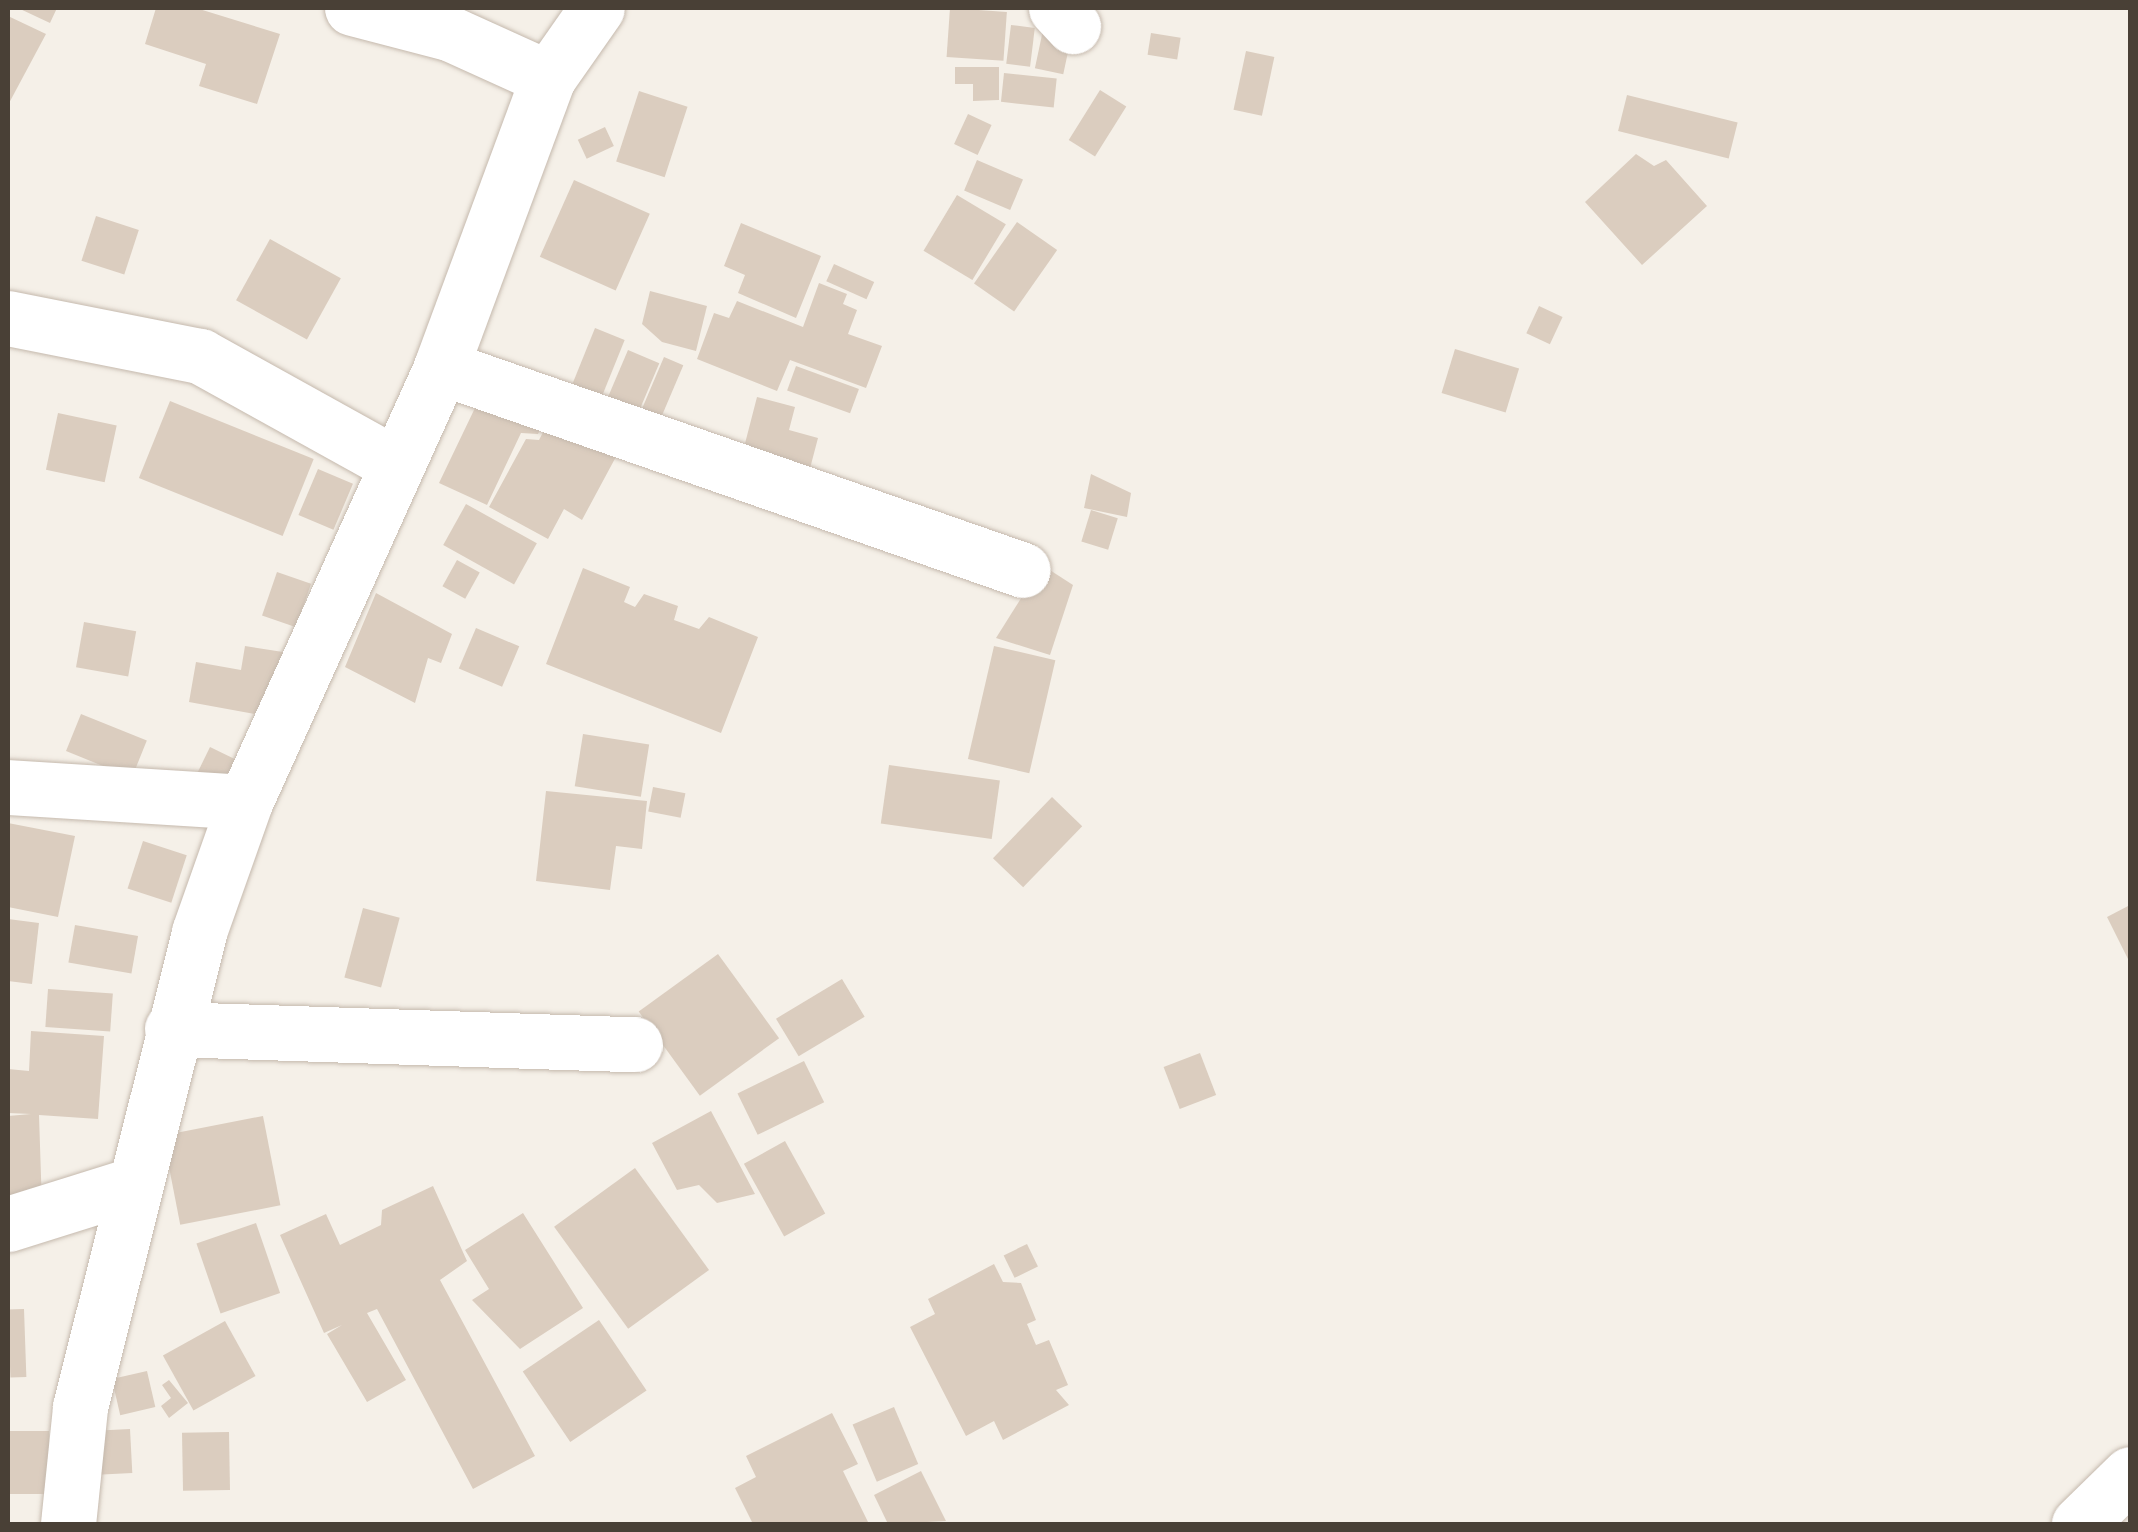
<!DOCTYPE html>
<html>
<head>
<meta charset="utf-8">
<style>
  body { margin:0 }
  #map { position:relative; width:2138px; height:1532px; overflow:hidden; background:#f5f0e8; font-family:"Varela Round",sans-serif }
  div>[style] { position:absolute }
  .building>* { inset:0; background:#dbcdbf; transform-origin:0 0 }
  .roads { filter:drop-shadow(0 0 2px #c5b9ad) drop-shadow(0 0 2px #c5b9ad) }
  .minor>* { height:55px; margin:-27.5px; padding:0 27.5px; transform-origin:27.5px; border-radius:27.5px; background:#fff }
  span { translate:-50% -50%; white-space:nowrap; text-align:center; line-height:1.15; -webkit-text-stroke:8px #fff; paint-order:stroke }
  .frame { position:absolute; inset:0; border:10px solid #494036; pointer-events:none }
</style>
</head>
<body>
<div id="map">
  <div class="building">
    <i style="clip-path:polygon(18px 8px,57px 8px,50px 23px)"></i>
    <i style="clip-path:polygon(156px 8px,196px 8px,280px 34px,257px 104px,199px 86px,206px 64px,145px 44px)"></i>
    <i style="left:950px;top:8px;width:57px;height:49px;rotate:4deg"></i>
    <i style="clip-path:polygon(8px 16px,46px 34px,8px 105px)"></i>
    <i style="left:1011px;top:25px;width:24px;height:39px;rotate:7deg"></i>
    <i style="left:1043px;top:30px;width:29px;height:39px;rotate:12deg"></i>
    <i style="left:1151px;top:33px;width:30px;height:22px;rotate:9deg"></i>
    <i style="left:1246px;top:51px;width:29px;height:60px;rotate:12deg"></i>
    <i style="clip-path:polygon(955px 67px,999px 67px,999px 100px,973px 101px,973px 84px,955px 84px)"></i>
    <i style="left:1004px;top:73px;width:53px;height:29px;rotate:6deg"></i>
    <i style="left:1100px;top:90px;width:31px;height:59px;rotate:32deg"></i>
    <i style="left:639px;top:91px;width:51px;height:74px;rotate:18deg"></i>
    <i style="left:1627px;top:95px;width:114px;height:37px;rotate:14deg"></i>
    <i style="left:968px;top:114px;width:26px;height:33px;rotate:25deg"></i>
    <i style="left:605px;top:127px;width:21px;height:30px;rotate:65deg"></i>
    <i style="clip-path:polygon(1636px 154px,1654px 166px,1666px 160px,1707px 206px,1642px 265px,1585px 202px)"></i>
    <i style="left:977px;top:160px;width:50px;height:33px;rotate:23deg"></i>
    <i style="left:574px;top:180px;width:83px;height:84px;rotate:24deg"></i>
    <i style="left:957px;top:195px;width:57px;height:65px;rotate:31deg"></i>
    <i style="left:96px;top:216px;width:45px;height:47px;rotate:18deg"></i>
    <i style="left:1017px;top:222px;width:49px;height:75px;rotate:35deg"></i>
    <i style="clip-path:polygon(741px 223px,821px 256px,796px 318px,738px 293px,745px 275px,724px 266px)"></i>
    <i style="left:270px;top:239px;width:81px;height:70px;rotate:29deg"></i>
    <i style="left:834px;top:264px;width:44px;height:19px;rotate:24deg"></i>
    <i style="clip-path:polygon(819px 283px,847px 294px,843px 304px,857px 310px,848px 334px,882px 346px,866px 388px,790px 360px,777px 391px,697px 359px,714px 313px,729px 318px,737px 301px,803px 327px)"></i>
    <i style="clip-path:polygon(650px 291px,707px 306px,696px 351px,662px 342px,642px 324px)"></i>
    <i style="left:1539px;top:306px;width:26px;height:30px;rotate:25deg"></i>
    <i style="left:595px;top:328px;width:32px;height:63px;rotate:22deg"></i>
    <i style="left:1455px;top:349px;width:67px;height:46px;rotate:17deg"></i>
    <i style="left:628px;top:350px;width:34px;height:52px;rotate:23deg"></i>
    <i style="left:664px;top:357px;width:21px;height:59px;rotate:23deg"></i>
    <i style="left:796px;top:366px;width:67px;height:26px;rotate:20deg"></i>
    <i style="clip-path:polygon(486px 385px,547px 414px,538px 434px,521px 433px,487px 505px,439px 483px)"></i>
    <i style="clip-path:polygon(757px 397px,795px 407px,789px 430px,818px 438px,808px 476px,741px 459px)"></i>
    <i style="left:170px;top:401px;width:155px;height:83px;rotate:22deg"></i>
    <i style="left:58px;top:413px;width:60px;height:58px;rotate:12deg"></i>
    <i style="clip-path:polygon(551px 417px,618px 453px,582px 520px,564px 509px,548px 539px,489px 507px,526px 439px,539px 440px)"></i>
    <i style="left:318px;top:469px;width:38px;height:50px;rotate:23deg"></i>
    <i style="clip-path:polygon(1091px 474px,1131px 493px,1127px 517px,1084px 508px)"></i>
    <i style="left:466px;top:504px;width:81px;height:47px;rotate:29deg"></i>
    <i style="left:1091px;top:510px;width:28px;height:33px;rotate:17deg"></i>
    <i style="left:457px;top:560px;width:26px;height:30px;rotate:29deg"></i>
    <i style="clip-path:polygon(1042px 565px,1073px 585px,1050px 655px,996px 638px)"></i>
    <i style="clip-path:polygon(583px 568px,630px 587px,624px 602px,635px 607px,644px 594px,678px 606px,674px 620px,699px 629px,709px 617px,758px 637px,721px 733px,546px 664px)"></i>
    <i style="left:277px;top:572px;width:36px;height:46px;rotate:19deg"></i>
    <i style="clip-path:polygon(376px 593px,452px 634px,441px 663px,428px 658px,415px 703px,345px 667px)"></i>
    <i style="left:84px;top:622px;width:53px;height:46px;rotate:10deg"></i>
    <i style="left:476px;top:628px;width:47px;height:44px;rotate:23deg"></i>
    <i style="clip-path:polygon(245px 646px,283px 652px,271px 717px,189px 702px,196px 662px,241px 670px)"></i>
    <i style="left:994px;top:646px;width:63px;height:116px;rotate:13deg"></i>
    <i style="left:81px;top:714px;width:71px;height:40px;rotate:22deg"></i>
    <i style="left:583px;top:734px;width:67px;height:53px;rotate:9deg"></i>
    <i style="left:210px;top:747px;width:28px;height:32px;rotate:26deg"></i>
    <i style="left:889px;top:765px;width:112px;height:59px;rotate:8deg"></i>
    <i style="left:653px;top:787px;width:33px;height:25px;rotate:11deg"></i>
    <i style="clip-path:polygon(546px 791px,647px 801px,642px 849px,616px 846px,610px 890px,536px 881px)"></i>
    <i style="left:1052px;top:797px;width:42px;height:85px;rotate:44deg"></i>
    <i style="clip-path:polygon(8px 823px,75px 836px,58px 917px,8px 907px)"></i>
    <i style="left:143px;top:841px;width:46px;height:50px;rotate:18deg"></i>
    <i style="clip-path:polygon(2130px 905px,2130px 963px,2107px 917px)"></i>
    <i style="left:363px;top:908px;width:38px;height:72px;rotate:15deg"></i>
    <i style="clip-path:polygon(8px 919px,39px 923px,32px 984px,8px 981px)"></i>
    <i style="left:75px;top:925px;width:64px;height:38px;rotate:10deg"></i>
    <i style="left:718px;top:954px;width:104px;height:98px;rotate:54deg"></i>
    <i style="left:842px;top:979px;width:44px;height:77px;rotate:59deg"></i>
    <i style="left:48px;top:989px;width:65px;height:38px;rotate:4deg"></i>
    <i style="clip-path:polygon(31px 1031px,104px 1036px,98px 1119px,39px 1115px,42px 1207px,8px 1209px,8px 1116px,31px 1114px,8px 1113px,8px 1069px,29px 1071px)"></i>
    <i style="left:1200px;top:1053px;width:45px;height:39px;rotate:69deg"></i>
    <i style="left:804px;top:1061px;width:46px;height:74px;rotate:64deg"></i>
    <i style="clip-path:polygon(711px 1111px,755px 1194px,717px 1203px,699px 1185px,677px 1190px,652px 1143px)"></i>
    <i style="left:263px;top:1116px;width:91px;height:102px;rotate:79deg"></i>
    <i style="left:785px;top:1141px;width:83px;height:47px;rotate:61deg"></i>
    <i style="left:635px;top:1168px;width:126px;height:100px;rotate:54deg"></i>
    <i style="clip-path:polygon(433px 1186px,467px 1261px,440px 1280px,535px 1456px,473px 1489px,377px 1309px,367px 1313px,406px 1380px,367px 1402px,327px 1334px,342px 1325px,324px 1333px,280px 1235px,326px 1214px,340px 1245px,381px 1225px,382px 1210px)"></i>
    <i style="clip-path:polygon(523px 1213px,583px 1308px,520px 1349px,472px 1300px,489px 1289px,465px 1250px)"></i>
    <i style="left:256px;top:1223px;width:74px;height:63px;rotate:71deg"></i>
    <i style="left:1027px;top:1244px;width:25px;height:26px;rotate:64deg"></i>
    <i style="clip-path:polygon(994px 1264px,1003px 1282px,1021px 1283px,1036px 1320px,1027px 1324px,1036px 1345px,1049px 1340px,1068px 1385px,1056px 1390px,1069px 1405px,1003px 1440px,994px 1421px,966px 1436px,910px 1327px,935px 1314px,928px 1299px)"></i>
    <i style="left:24px;top:1309px;width:68px;height:16px;rotate:88deg"></i>
    <i style="left:599px;top:1320px;width:85px;height:92px;rotate:56deg"></i>
    <i style="left:225px;top:1321px;width:63px;height:71px;rotate:61deg"></i>
    <i style="left:147px;top:1371px;width:37px;height:36px;rotate:77deg"></i>
    <i style="clip-path:polygon(169px 1380px,188px 1403px,169px 1418px,161px 1406px,171px 1398px,162px 1385px)"></i>
    <i style="left:894px;top:1407px;width:62px;height:45px;rotate:67deg"></i>
    <i style="clip-path:polygon(832px 1413px,858px 1464px,843px 1471px,869px 1524px,753px 1524px,735px 1488px,756px 1477px,746px 1456px)"></i>
    <i style="left:130px;top:1429px;width:44px;height:50px;rotate:87deg"></i>
    <i style="left:8px;top:1431px;width:41px;height:63px"></i>
    <i style="left:229px;top:1432px;width:58px;height:47px;rotate:89deg"></i>
    <i style="clip-path:polygon(921px 1471px,946px 1521px,888px 1524px,874px 1495px)"></i>
  </div>
  <div class="roads">
    <div class="minor">
      <i style="left:352px;top:8px;width:100px;rotate:14.5deg"></i>
      <i style="left:449px;top:33px;width:109px;rotate:24.4deg"></i>
      <i style="left:1056px;top:8px;width:25px;rotate:47deg"></i>
      <i style="left:8px;top:318px;width:196px;rotate:11.2deg"></i>
      <i style="left:200px;top:356px;width:221px;rotate:29deg"></i>
      <i style="left:441px;top:367px;width:616px;rotate:19.23deg"></i>
      <i style="left:8px;top:787px;width:237px;rotate:3.6deg"></i>
      <i style="left:172px;top:1029px;width:463px;rotate:1.9deg"></i>
      <i style="left:8px;top:1224px;width:127px;rotate:-17.4deg"></i>
      <i style="left:68px;top:1524px;width:118px;rotate:-84.1deg"></i>
      <i style="left:80px;top:1407px;width:490px;rotate:-75.9deg"></i>
      <i style="left:199px;top:932px;width:138px;rotate:-70.5deg"></i>
      <i style="left:245px;top:802px;width:477px;rotate:-65.7deg"></i>
      <i style="left:441px;top:367px;width:308px;rotate:-69.7deg"></i>
      <i style="left:548px;top:78px;width:85px;rotate:-55deg"></i>
      <i style="left:2079px;top:1524px;width:71px;rotate:-44.4deg"></i>
    </div>
  </div>
  <div class="frame"></div>
</div>
</body>
</html>
